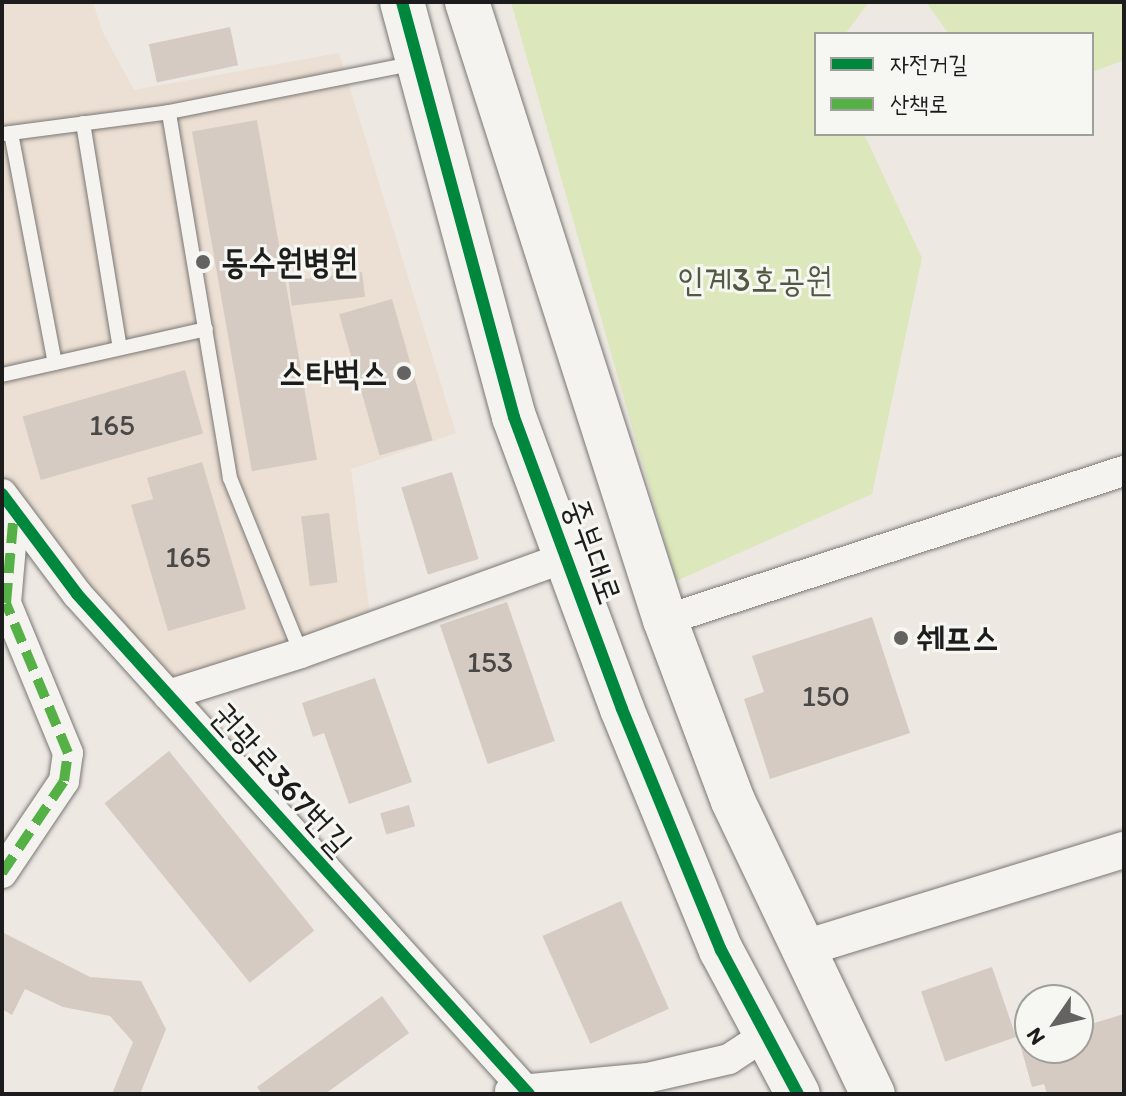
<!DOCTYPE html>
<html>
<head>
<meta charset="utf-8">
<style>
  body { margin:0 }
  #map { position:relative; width:1126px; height:1096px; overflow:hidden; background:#ede8e2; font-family:Itim,"Poor Story",sans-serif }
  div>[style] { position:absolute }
  .built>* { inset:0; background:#ecdfd3 }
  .green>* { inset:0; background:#dce7bc }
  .building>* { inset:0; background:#d6cbc2; transform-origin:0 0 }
  .roads { filter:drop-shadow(0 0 2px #7a7875) drop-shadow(0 0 2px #7a7875) }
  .service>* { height:14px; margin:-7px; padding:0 7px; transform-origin:7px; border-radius:7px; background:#f4f3f0 }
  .minor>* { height:30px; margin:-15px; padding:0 15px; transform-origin:15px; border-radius:15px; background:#f4f3f0 }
  .tertiary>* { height:36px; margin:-18px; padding:0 18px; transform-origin:18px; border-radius:18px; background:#f4f3f0 }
  .primary>* { height:44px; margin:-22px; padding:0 22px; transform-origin:22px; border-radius:22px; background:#f4f3f0 }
  .quiet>* { height:10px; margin-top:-5px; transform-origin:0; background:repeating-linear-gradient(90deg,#55b145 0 20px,transparent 0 30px) }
  .cycleway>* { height:12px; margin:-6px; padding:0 6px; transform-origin:6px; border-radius:6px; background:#00873e }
  .dots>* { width:22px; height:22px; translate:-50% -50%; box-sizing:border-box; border:4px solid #f6f6f2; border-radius:50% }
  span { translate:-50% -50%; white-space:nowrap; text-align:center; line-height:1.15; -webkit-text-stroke:6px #f6f6f2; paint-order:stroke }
  .number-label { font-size:30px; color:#4a4846 }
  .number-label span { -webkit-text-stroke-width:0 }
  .poi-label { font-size:34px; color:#1c1c1c; font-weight:700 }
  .left { translate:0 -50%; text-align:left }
  .right { translate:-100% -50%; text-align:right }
  .park-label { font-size:34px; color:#525942 }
  .street-label { font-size:34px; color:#1c1c1c }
  .frame { position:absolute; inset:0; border:4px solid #1c1c1c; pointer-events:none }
  .legend { position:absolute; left:814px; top:32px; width:280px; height:104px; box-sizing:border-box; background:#f6f6f2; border:2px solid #9f9f9c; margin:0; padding:10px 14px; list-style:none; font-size:24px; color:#1c1c1c }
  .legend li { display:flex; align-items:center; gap:16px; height:40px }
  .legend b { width:40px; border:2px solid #9f9f9c }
  .north { position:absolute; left:1014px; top:984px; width:80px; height:80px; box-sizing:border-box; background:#f6f6f2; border:2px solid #9f9f9c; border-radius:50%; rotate:236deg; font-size:22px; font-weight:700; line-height:32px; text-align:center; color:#1c1c1c }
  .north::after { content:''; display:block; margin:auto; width:28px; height:36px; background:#656361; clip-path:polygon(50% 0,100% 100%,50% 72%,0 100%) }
</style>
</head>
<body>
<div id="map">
  <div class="built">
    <i style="clip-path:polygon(2px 2px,93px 2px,102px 31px,134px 90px,339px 53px,456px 433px,351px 469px,370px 615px,170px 686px,2px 486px)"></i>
  </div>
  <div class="green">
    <i style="clip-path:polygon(511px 2px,869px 2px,845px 34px,816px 34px,816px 134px,864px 134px,922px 258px,872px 494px,676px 581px)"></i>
    <i style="clip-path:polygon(926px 2px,1124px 2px,1122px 61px,1092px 72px,1092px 34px,949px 34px)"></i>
  </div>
  <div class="building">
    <i style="left:230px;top:27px;width:39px;height:83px;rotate:78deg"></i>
    <i style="left:257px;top:120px;width:345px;height:66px;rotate:80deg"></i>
    <i style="left:362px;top:272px;width:25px;height:74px;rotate:83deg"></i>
    <i style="left:392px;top:299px;width:147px;height:55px;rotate:74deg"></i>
    <i style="left:185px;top:370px;width:66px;height:169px;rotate:74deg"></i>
    <i style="clip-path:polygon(202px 462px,246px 609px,168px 631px,131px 505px,153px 499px,147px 478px)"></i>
    <i style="left:452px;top:472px;width:91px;height:53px;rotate:73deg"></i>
    <i style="left:329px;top:513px;width:70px;height:28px;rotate:83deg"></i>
    <i style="left:507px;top:602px;width:147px;height:71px;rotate:71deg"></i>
    <i style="clip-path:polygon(872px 617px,910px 733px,770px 779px,744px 699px,764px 692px,752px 656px)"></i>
    <i style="clip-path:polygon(375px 678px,412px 782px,349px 804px,324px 733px,313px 737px,302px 703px)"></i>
    <i style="left:169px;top:751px;width:231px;height:83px;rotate:51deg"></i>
    <i style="left:409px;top:805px;width:22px;height:30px;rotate:74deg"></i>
    <i style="left:621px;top:901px;width:118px;height:86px;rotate:66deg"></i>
    <i style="clip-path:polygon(2px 932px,90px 977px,141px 981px,166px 1029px,140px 1094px,112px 1094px,133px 1042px,110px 1016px,63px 1007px,25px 989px,12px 1015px,2px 1009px)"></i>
    <i style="left:992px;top:967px;width:74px;height:75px;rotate:71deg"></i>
    <i style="clip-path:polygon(382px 996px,409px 1033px,325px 1094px,262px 1094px,257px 1087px)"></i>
    <i style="clip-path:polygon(1124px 1014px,1124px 1094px,1047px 1094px,1044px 1084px,1032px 1087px,1020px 1044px,1078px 1048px,1078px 1028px)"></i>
  </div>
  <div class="roads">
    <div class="service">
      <i style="left:83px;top:123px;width:228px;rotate:80.7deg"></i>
      <i style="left:11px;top:133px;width:234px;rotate:79.2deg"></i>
      <i style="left:3px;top:134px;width:167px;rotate:-7.5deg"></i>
      <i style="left:2px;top:375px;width:209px;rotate:-12.7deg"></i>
      <i style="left:301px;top:653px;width:189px;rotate:-112.1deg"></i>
      <i style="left:230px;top:478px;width:371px;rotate:-99.5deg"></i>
      <i style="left:169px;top:112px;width:248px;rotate:-11.2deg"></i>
    </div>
    <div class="minor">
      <i style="left:2px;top:494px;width:125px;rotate:53.1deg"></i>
      <i style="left:77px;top:594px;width:674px;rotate:47.89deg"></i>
      <i style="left:665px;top:620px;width:483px;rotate:-18deg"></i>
      <i style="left:168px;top:695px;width:139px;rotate:-17.5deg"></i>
      <i style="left:301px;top:653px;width:282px;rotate:-19.9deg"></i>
      <i style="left:2px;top:873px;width:111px;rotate:-56deg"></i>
      <i style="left:64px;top:781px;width:28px;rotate:-82deg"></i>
      <i style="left:68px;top:753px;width:162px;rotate:-112.5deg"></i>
      <i style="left:6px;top:603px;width:92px;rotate:-85deg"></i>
      <i style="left:510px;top:1091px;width:138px;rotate:-5.4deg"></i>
      <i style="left:647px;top:1078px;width:84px;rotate:-13deg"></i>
      <i style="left:729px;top:1059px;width:45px;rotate:-33.3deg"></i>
    </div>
    <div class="tertiary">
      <i style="left:805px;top:948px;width:334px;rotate:-17.1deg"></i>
    </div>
    <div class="primary">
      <i style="left:402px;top:2px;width:430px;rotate:74.9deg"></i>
      <i style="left:514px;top:417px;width:311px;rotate:69.7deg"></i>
      <i style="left:622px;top:709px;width:261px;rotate:67.7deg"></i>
      <i style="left:721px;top:950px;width:163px;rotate:61.9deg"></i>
      <i style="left:467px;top:2px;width:649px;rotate:72.24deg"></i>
      <i style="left:665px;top:620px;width:193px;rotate:69.4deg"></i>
      <i style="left:733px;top:801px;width:325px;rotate:64.5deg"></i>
    </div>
  </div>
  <div class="quiet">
    <i style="left:2px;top:873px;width:111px;rotate:-56deg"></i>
    <i style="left:64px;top:781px;width:28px;rotate:-82deg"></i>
    <i style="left:68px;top:753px;width:162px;rotate:-112.5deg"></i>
    <i style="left:6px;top:603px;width:92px;rotate:-85deg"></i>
  </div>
  <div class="cycleway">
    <i style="left:402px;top:2px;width:430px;rotate:74.9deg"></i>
    <i style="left:514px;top:417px;width:311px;rotate:69.7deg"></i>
    <i style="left:622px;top:709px;width:261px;rotate:67.7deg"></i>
    <i style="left:721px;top:950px;width:163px;rotate:61.9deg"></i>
    <i style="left:2px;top:494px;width:125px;rotate:53.1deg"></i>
    <i style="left:77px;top:594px;width:674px;rotate:47.89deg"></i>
  </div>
  <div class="dots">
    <i style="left:203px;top:262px;background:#656361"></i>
    <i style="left:404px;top:373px;background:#656361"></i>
    <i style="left:901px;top:638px;background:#656361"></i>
  </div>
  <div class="number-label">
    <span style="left:112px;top:425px">165</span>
    <span style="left:188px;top:557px">165</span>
    <span style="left:490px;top:662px">153</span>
    <span style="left:826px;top:696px">150</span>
  </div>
  <div class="poi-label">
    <span class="left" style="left:221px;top:262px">동수원병원</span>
    <span class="right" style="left:388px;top:373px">스타벅스</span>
    <span class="left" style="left:917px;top:638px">쉐프스</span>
  </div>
  <div class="park-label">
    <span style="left:755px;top:280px">인계3호공원</span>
  </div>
  <div class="street-label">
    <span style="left:593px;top:551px;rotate:70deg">중부대로</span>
    <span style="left:282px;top:779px;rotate:48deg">권광로367번길</span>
  </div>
  <div class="frame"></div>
  <ul class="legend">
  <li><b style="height:10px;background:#00873e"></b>자전거길</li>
  <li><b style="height:10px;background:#55b145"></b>산책로</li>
  </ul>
  <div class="north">N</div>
</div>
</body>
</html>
